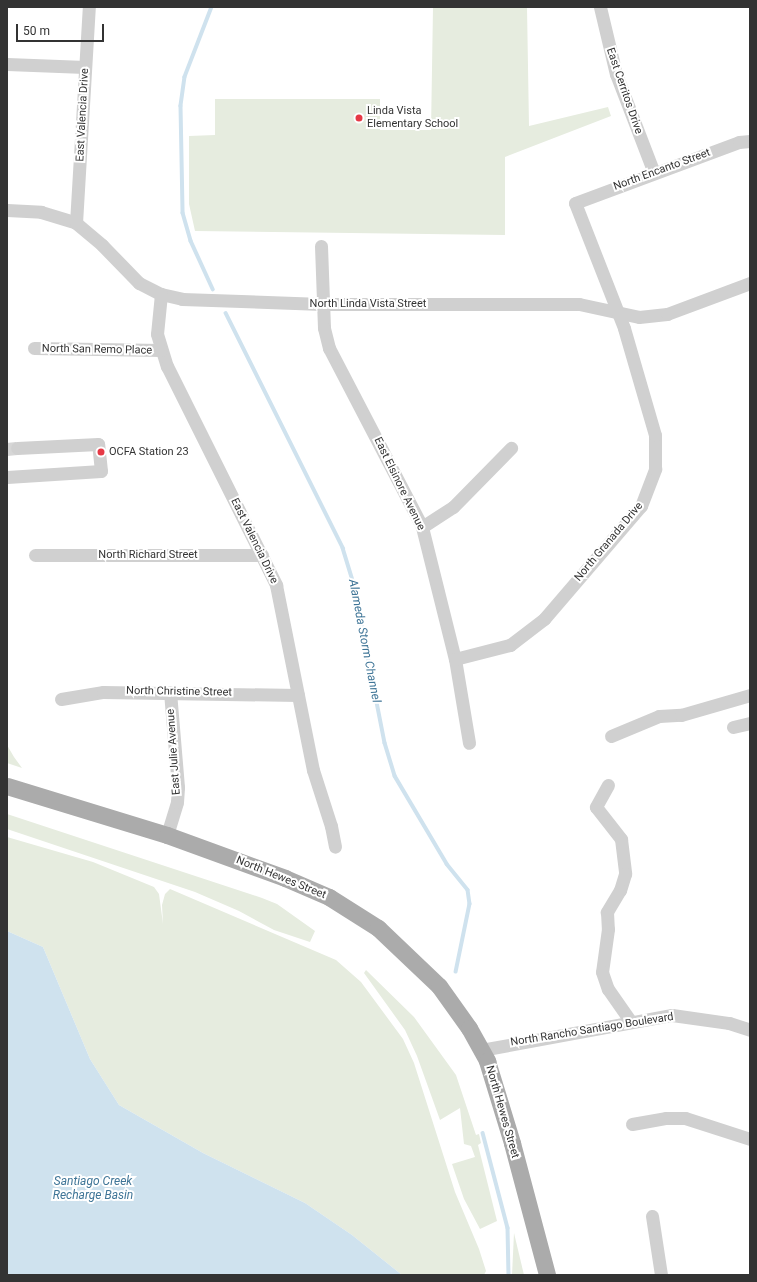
<!DOCTYPE html>
<html>
<head>
<meta charset="utf-8">
<style>
  body { margin:0 }
  #map { position:relative; width:757px; height:1282px; overflow:hidden; background:#fff; font-family:Roboto,sans-serif }
  div>[style] { position:absolute }
  .green>* { inset:0; background:#e6ecdf }
  .water>* { inset:0; background:#cfe2ee }
  .stream>* { height:3.5px; margin:-1.75px; padding:0 1.75px; transform-origin:1.75px; border-radius:1.75px; background:#cfe2ee }
  .minor-tunnel>* { height:13px; margin-top:-6.5px; transform-origin:0; background:repeating-linear-gradient(90deg,#d6d6d6 0 13px,transparent 0 19px) }
  .minor>* { height:13px; margin:-6.5px; padding:0 6.5px; transform-origin:6.5px; border-radius:6.5px; background:#d0d0d0 }
  .major>* { height:17px; margin:-8.5px; padding:0 8.5px; transform-origin:8.5px; border-radius:8.5px; background:#ababab }
  .dots>* { width:11px; height:11px; translate:-50% -50%; box-sizing:border-box; border:2px solid #fff; border-radius:50% }
  span { translate:-50% -50%; white-space:nowrap; text-align:center; line-height:1.15; -webkit-text-stroke:4px #fff; paint-order:stroke }
  .street-label { font-size:11px; color:#333 }
  .poi-label { font-size:11px; color:#333 }
  .left { translate:0 -50%; text-align:left }
  .water-label { font-size:12px; color:#3f7597; font-style:italic }
  .frame { position:absolute; inset:0; border:8px solid #333; pointer-events:none }
  .scale { position:absolute; left:16px; top:24px; width:88px; height:18px; box-sizing:border-box; border:2px solid #333; border-top:0; padding-left:5px; font-size:12px; line-height:14px; white-space:nowrap; color:#333; -webkit-text-stroke:3px #fff; paint-order:stroke }
</style>
</head>
<body>
<div id="map">
  <div class="green">
    <i style="clip-path:polygon(433px 7px,527px 7px,529px 126px,608px 107px,611px 116px,505px 157px,505px 235px,195px 231px,189px 204px,189px 136px,215px 135px,215px 99px,380px 99px,380px 130px,431px 130px)"></i>
    <i style="clip-path:polygon(7px 745px,14px 757px,22px 768px,7px 763px)"></i>
    <i style="clip-path:polygon(7px 814px,262px 898px,277px 904px,315px 931px,310px 942px,274px 930px,239px 911px,195px 892px,7px 829px)"></i>
    <i style="clip-path:polygon(7px 837px,93px 862px,154px 887px,159px 894px,163px 924px,162px 905px,165px 894px,170px 889px,336px 960px,361px 982px,403px 1039px,414px 1063px,455px 1192px,479px 1249px,486px 1271px,484px 1275px,402px 1275px,352px 1235px,305px 1203px,203px 1153px,119px 1105px,90px 1059px,43px 947px,7px 931px)"></i>
    <i style="clip-path:polygon(366px 970px,414px 1017px,456px 1075px,476px 1135px,479px 1134px,481px 1143px,478px 1145px,497px 1221px,480px 1229px,464px 1199px,452px 1164px,475px 1157px,471px 1146px,464px 1144px,460px 1108px,440px 1120px,417px 1056px,405px 1030px,364px 973px)"></i>
    <i style="clip-path:polygon(514px 1233px,524px 1275px,512px 1275px)"></i>
  </div>
  <div class="water">
    <i style="clip-path:polygon(7px 931px,43px 947px,90px 1059px,119px 1105px,203px 1153px,305px 1203px,352px 1235px,402px 1275px,7px 1275px)"></i>
  </div>
  <div class="stream">
    <i style="left:212px;top:7px;width:75px;rotate:111.1deg"></i>
    <i style="left:185px;top:77px;width:29px;rotate:98deg"></i>
    <i style="left:181px;top:106px;width:107px;rotate:88.9deg"></i>
    <i style="left:183px;top:213px;width:29px;rotate:74deg"></i>
    <i style="left:191px;top:241px;width:53px;rotate:65.4deg"></i>
    <i style="left:226px;top:313px;width:263px;rotate:63.5deg"></i>
    <i style="left:343px;top:548px;width:39px;rotate:73deg"></i>
    <i style="left:354px;top:585px;width:161px;rotate:78.9deg"></i>
    <i style="left:385px;top:743px;width:34px;rotate:73deg"></i>
    <i style="left:395px;top:776px;width:102px;rotate:59.4deg"></i>
    <i style="left:447px;top:864px;width:33px;rotate:51deg"></i>
    <i style="left:468px;top:890px;width:14px;rotate:82deg"></i>
    <i style="left:470px;top:904px;width:69px;rotate:101.6deg"></i>
    <i style="left:483px;top:1133px;width:98px;rotate:75.3deg"></i>
    <i style="left:508px;top:1228px;width:47px;rotate:88.8deg"></i>
  </div>
  <div class="minor-tunnel">
    <i style="left:7px;top:449px;width:10px;rotate:-6deg"></i>
  </div>
  <div class="minor">
    <i style="left:600px;top:7px;width:69px;rotate:76.6deg"></i>
    <i style="left:616px;top:74px;width:106px;rotate:69deg"></i>
    <i style="left:7px;top:64px;width:78px;rotate:2.2deg"></i>
    <i style="left:7px;top:210px;width:34px;rotate:3deg"></i>
    <i style="left:41px;top:212px;width:37px;rotate:17deg"></i>
    <i style="left:76px;top:223px;width:34px;rotate:40deg"></i>
    <i style="left:102px;top:245px;width:53px;rotate:45.8deg"></i>
    <i style="left:139px;top:283px;width:25px;rotate:27deg"></i>
    <i style="left:161px;top:294px;width:22px;rotate:13deg"></i>
    <i style="left:182px;top:299px;width:140px;rotate:2deg"></i>
    <i style="left:322px;top:304px;width:257px"></i>
    <i style="left:579px;top:304px;width:61px;rotate:12.2deg"></i>
    <i style="left:639px;top:317px;width:28px;rotate:-6deg"></i>
    <i style="left:667px;top:314px;width:89px;rotate:-20.5deg"></i>
    <i style="left:76px;top:223px;width:216px;rotate:-86.6deg"></i>
    <i style="left:321px;top:246px;width:82px;rotate:87.9deg"></i>
    <i style="left:324px;top:328px;width:21px;rotate:76deg"></i>
    <i style="left:329px;top:348px;width:202px;rotate:62.5deg"></i>
    <i style="left:422px;top:527px;width:136px;rotate:76deg"></i>
    <i style="left:455px;top:659px;width:85px;rotate:80.5deg"></i>
    <i style="left:161px;top:294px;width:40px;rotate:95.7deg"></i>
    <i style="left:157px;top:334px;width:34px;rotate:73deg"></i>
    <i style="left:167px;top:366px;width:245px;rotate:63.5deg"></i>
    <i style="left:276px;top:585px;width:189px;rotate:78.7deg"></i>
    <i style="left:313px;top:770px;width:59px;rotate:72.2deg"></i>
    <i style="left:331px;top:826px;width:21px;rotate:79deg"></i>
    <i style="left:34px;top:348px;width:127px;rotate:0.9deg"></i>
    <i style="left:7px;top:477px;width:94px;rotate:-3.7deg"></i>
    <i style="left:101px;top:471px;width:27px;rotate:-96deg"></i>
    <i style="left:98px;top:444px;width:81px;rotate:177.2deg"></i>
    <i style="left:422px;top:527px;width:37px;rotate:-33deg"></i>
    <i style="left:453px;top:507px;width:83px;rotate:-45.5deg"></i>
    <i style="left:35px;top:555px;width:227px"></i>
    <i style="left:455px;top:659px;width:57px;rotate:-14.3deg"></i>
    <i style="left:510px;top:645px;width:43px;rotate:-37.4deg"></i>
    <i style="left:544px;top:619px;width:149px;rotate:-49.4deg"></i>
    <i style="left:641px;top:506px;width:40px;rotate:-69deg"></i>
    <i style="left:655px;top:469px;width:34px;rotate:-90deg"></i>
    <i style="left:655px;top:435px;width:111px;rotate:-106.2deg"></i>
    <i style="left:624px;top:328px;width:134px;rotate:-111.4deg"></i>
    <i style="left:575px;top:203px;width:175px;rotate:-20.4deg"></i>
    <i style="left:739px;top:142px;width:11px;rotate:-5deg"></i>
    <i style="left:61px;top:699px;width:43px;rotate:-9.5deg"></i>
    <i style="left:103px;top:692px;width:195px;rotate:0.9deg"></i>
    <i style="left:733px;top:727px;width:17px;rotate:-13deg"></i>
    <i style="left:611px;top:736px;width:52px;rotate:-22.6deg"></i>
    <i style="left:659px;top:716px;width:22px;rotate:-3deg"></i>
    <i style="left:681px;top:715px;width:72px;rotate:-16.2deg"></i>
    <i style="left:608px;top:785px;width:25px;rotate:119deg"></i>
    <i style="left:596px;top:807px;width:41px;rotate:52deg"></i>
    <i style="left:621px;top:839px;width:35px;rotate:83deg"></i>
    <i style="left:625px;top:874px;width:17px;rotate:107deg"></i>
    <i style="left:620px;top:890px;width:26px;rotate:121deg"></i>
    <i style="left:607px;top:912px;width:17px;rotate:87deg"></i>
    <i style="left:608px;top:929px;width:43px;rotate:97.9deg"></i>
    <i style="left:602px;top:972px;width:18px;rotate:71deg"></i>
    <i style="left:608px;top:989px;width:40px;rotate:55.1deg"></i>
    <i style="left:167px;top:835px;width:34px;rotate:-73deg"></i>
    <i style="left:177px;top:802px;width:15px;rotate:-86deg"></i>
    <i style="left:178px;top:787px;width:95px;rotate:-94.8deg"></i>
    <i style="left:481px;top:1050px;width:194px;rotate:-10.4deg"></i>
    <i style="left:672px;top:1015px;width:58px;rotate:8deg"></i>
    <i style="left:729px;top:1023px;width:22px;rotate:18deg"></i>
    <i style="left:632px;top:1124px;width:35px;rotate:-10deg"></i>
    <i style="left:666px;top:1118px;width:19px"></i>
    <i style="left:685px;top:1118px;width:68px;rotate:17.9deg"></i>
    <i style="left:652px;top:1216px;width:60px;rotate:81.3deg"></i>
  </div>
  <div class="major">
    <i style="left:7px;top:786px;width:167px;rotate:17deg"></i>
    <i style="left:167px;top:835px;width:126px;rotate:20deg"></i>
    <i style="left:285px;top:878px;width:48px;rotate:23.4deg"></i>
    <i style="left:329px;top:897px;width:58px;rotate:32.3deg"></i>
    <i style="left:378px;top:928px;width:84px;rotate:43.6deg"></i>
    <i style="left:439px;top:986px;width:52px;rotate:54.5deg"></i>
    <i style="left:469px;top:1028px;width:38px;rotate:61deg"></i>
    <i style="left:487px;top:1061px;width:86px;rotate:73deg"></i>
    <i style="left:512px;top:1143px;width:137px;rotate:75.1deg"></i>
  </div>
  <div class="dots">
    <i style="left:359px;top:118px;background:#e63946"></i>
    <i style="left:101px;top:452px;background:#e63946"></i>
  </div>
  <div class="street-label">
    <span style="left:624px;top:91px;rotate:71deg">East Cerritos Drive</span>
    <span style="left:83px;top:115px;rotate:-87deg">East Valencia Drive</span>
    <span style="left:662px;top:170px;rotate:-20deg">North Encanto Street</span>
    <span style="left:368px;top:304px">North Linda Vista Street</span>
    <span style="left:97px;top:350px;rotate:1deg">North San Remo Place</span>
    <span style="left:399px;top:484px;rotate:64deg">East Elsinore Avenue</span>
    <span style="left:254px;top:541px;rotate:64deg">East Valencia Drive</span>
    <span style="left:609px;top:542px;rotate:-50deg">North Granada Drive</span>
    <span style="left:148px;top:555px">North Richard Street</span>
    <span style="left:179px;top:692px;rotate:1deg">North Christine Street</span>
    <span style="left:174px;top:752px;rotate:-94deg">East Julie Avenue</span>
    <span style="left:281px;top:878px;rotate:22deg">North Hewes Street</span>
    <span style="left:592px;top:1030px;rotate:-9deg">North Rancho Santiago Boulevard</span>
    <span style="left:502px;top:1112px;rotate:74deg">North Hewes Street</span>
  </div>
  <div class="poi-label">
    <span class="left" style="left:367px;top:118px">Linda Vista<br>Elementary School</span>
    <span class="left" style="left:109px;top:452px">OCFA Station 23</span>
  </div>
  <div class="water-label">
    <span style="left:364px;top:641px;rotate:79deg">Alameda Storm Channel</span>
    <span style="left:93px;top:1189px">Santiago Creek<br>Recharge Basin</span>
  </div>
  <div class="frame"></div>
  <div class="scale">50 m</div>
</div>
</body>
</html>
